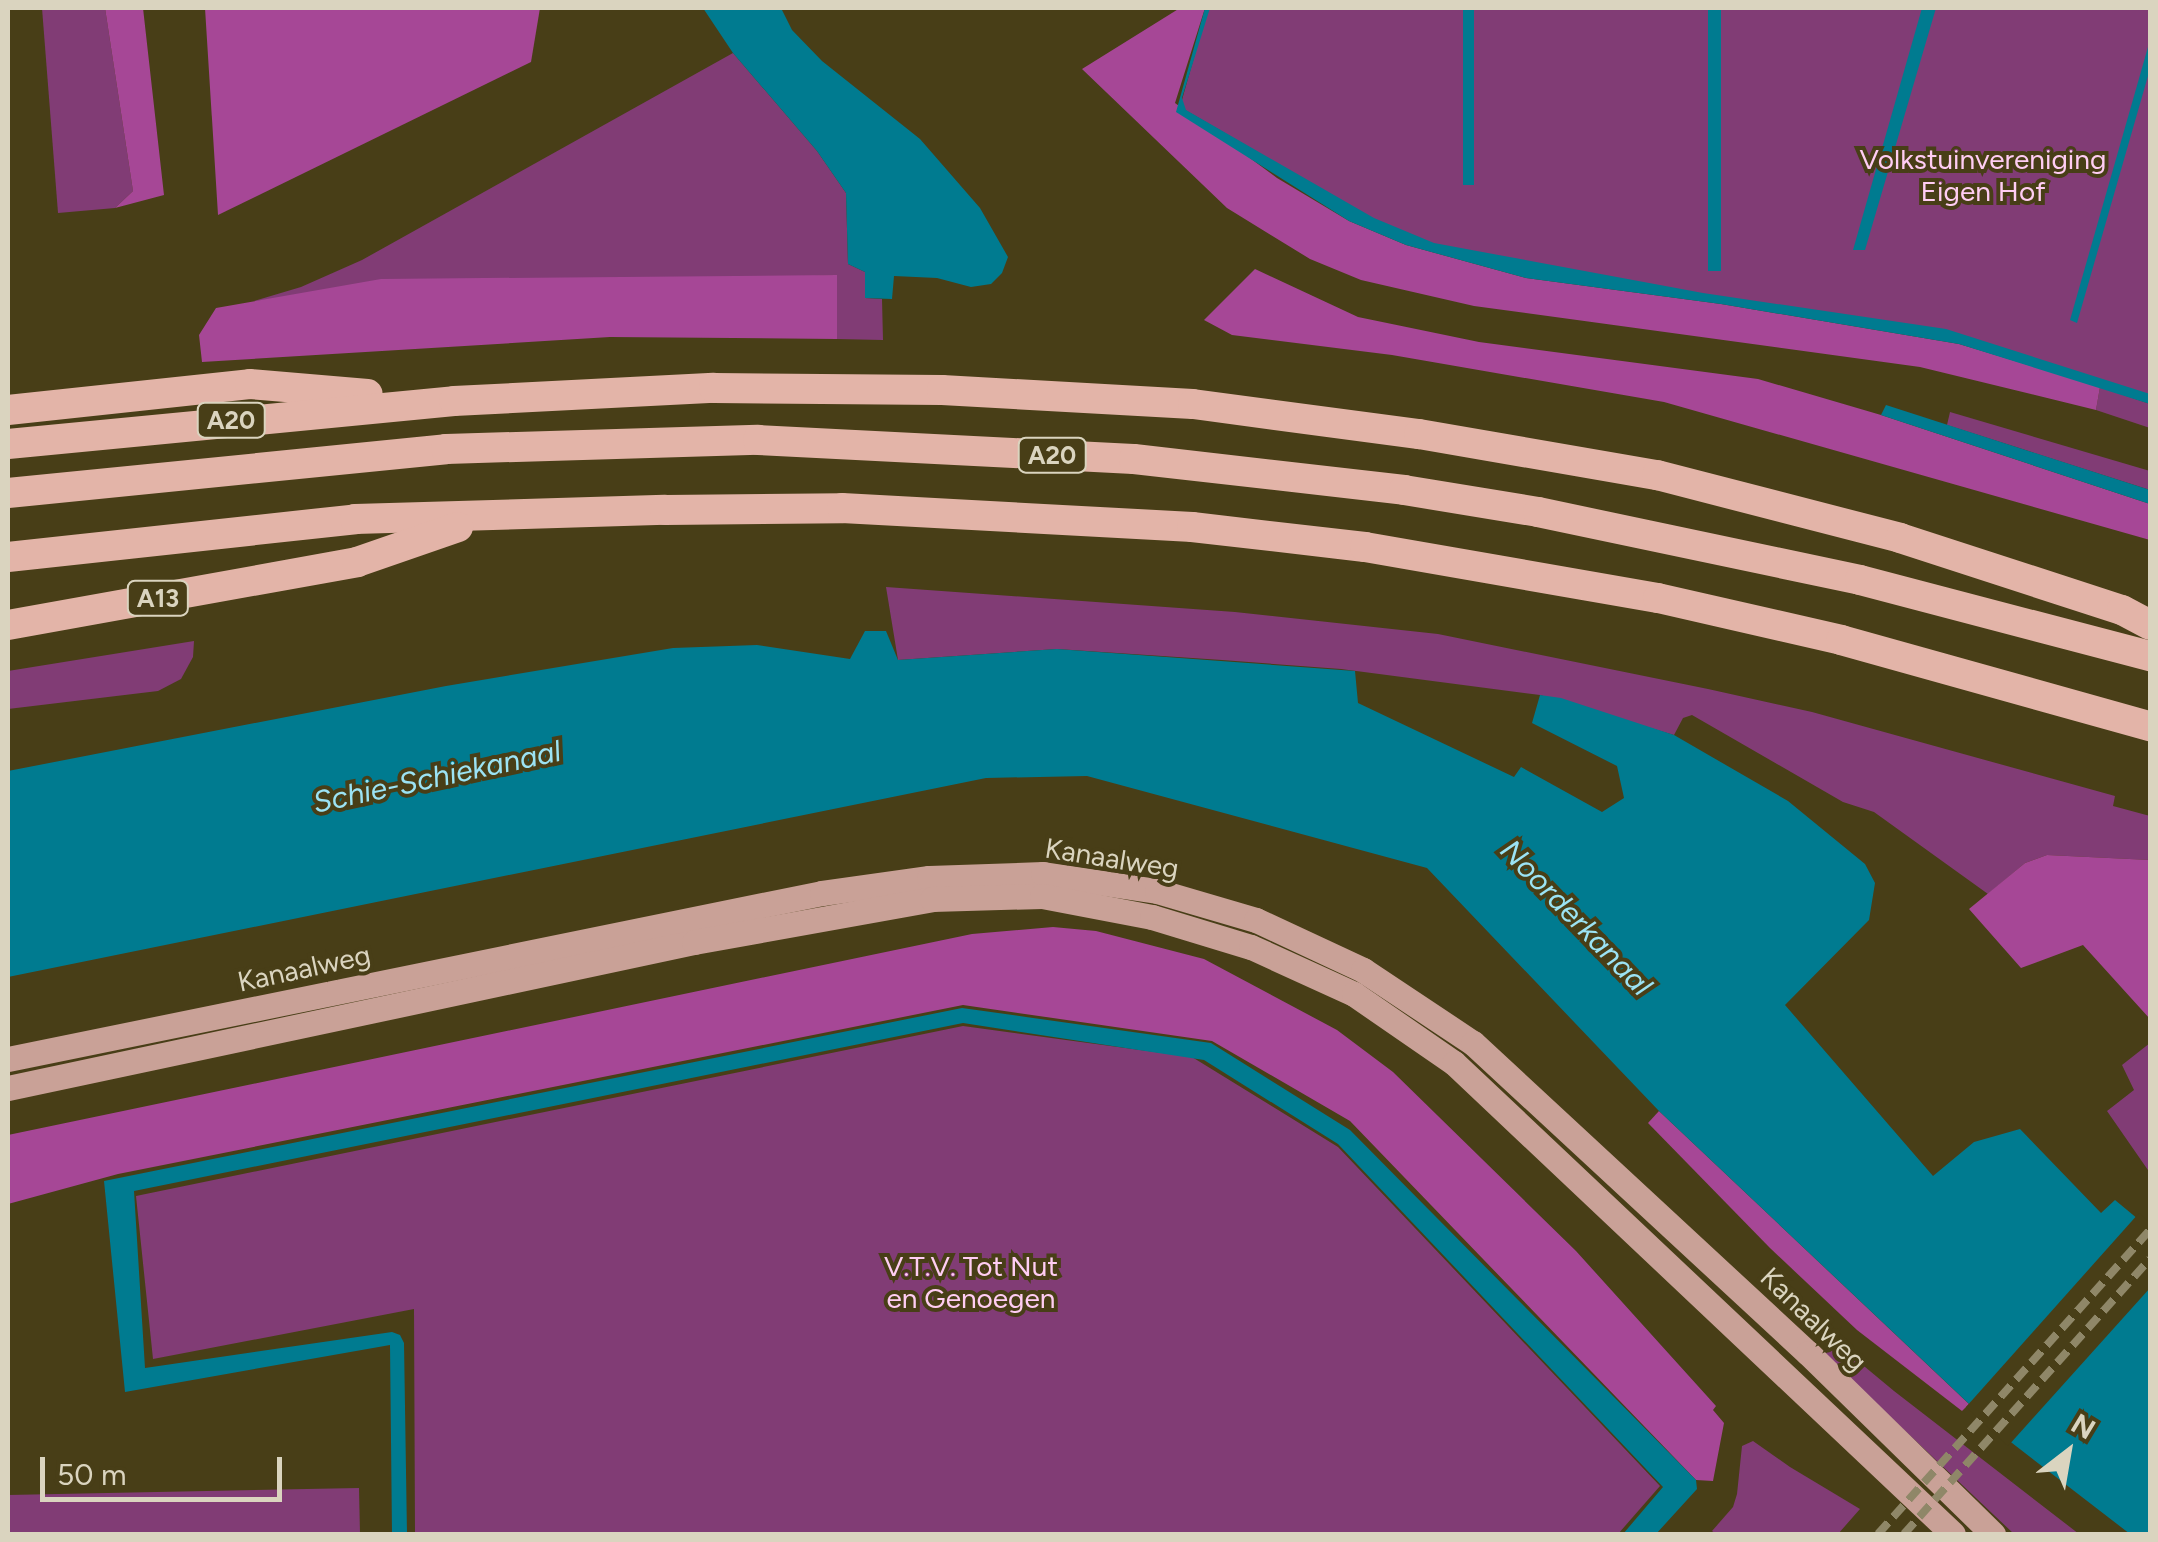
<!DOCTYPE html>
<html>
<head>
<meta charset="utf-8">
<style>
  body { margin:0 }
  #map { position:relative; width:2158px; height:1542px; overflow:hidden; background:#483e17; font-family:Figtree,sans-serif }
  div>[style] { position:absolute }
  .green>* { inset:0; background:#813c75 }
  .forest>* { inset:0; background:#a64796 }
  .water>* { inset:0; background:#007b90; transform-origin:0 0 }
  .pier>* { inset:0; background:#483e17 }
  .major>* { height:25px; margin:-12.5px; padding:0 12.5px; transform-origin:12.5px; border-radius:12.5px; background:#c9a197 }
  .highway>* { height:30px; margin:-15px; padding:0 15px; transform-origin:15px; border-radius:15px; background:#e3b4a8 }
  .rail>* { height:8px; margin-top:-4px; transform-origin:0; background:repeating-linear-gradient(90deg,#8f8768 0 15px,transparent 0 23px) }
  span { translate:-50% -50%; white-space:nowrap; text-align:center; line-height:1.15; -webkit-text-stroke:8px #483e17; paint-order:stroke }
  .shield-label span { padding:2px 8px; background:#483e17; border:2px solid; border-radius:8px; -webkit-text-stroke-width:0 }
  .shield-label { font-size:25px; color:#dad4bf; font-weight:700 }
  .park-label { font-size:28px; color:#ffcdf3 }
  .street-label { font-size:28px; color:#dad4bf }
  .water-label { font-size:30px; color:#9be3f4; font-style:italic }
  .frame { position:absolute; inset:0; border:10px solid #dad4bf; pointer-events:none }
  .north { position:absolute; left:2018px; top:1402px; width:100px; height:100px; -webkit-text-stroke:8px #483e17; paint-order:stroke; rotate:31deg; font-size:28px; font-weight:700; line-height:40px; text-align:center; color:#dad4bf }
  .north::after { content:''; display:block; margin:auto; width:35px; height:45px; background:#dad4bf; clip-path:polygon(50% 0,100% 100%,50% 72%,0 100%) }
  .scale { position:absolute; left:40px; top:1457px; width:242px; height:45px; box-sizing:border-box; border:5px solid #dad4bf; border-top:0; padding-left:12px; font-size:30px; line-height:35px; white-space:nowrap; color:#dad4bf; -webkit-text-stroke:8px #483e17; paint-order:stroke }
</style>
</head>
<body>
<div id="map">
  <div class="green">
    <i style="clip-path:polygon(42px 8px,105px 8px,133px 191px,115px 208px,58px 213px)"></i>
    <i style="clip-path:polygon(1208px 8px,2150px 8px,2150px 401px,1954px 339px,1412px 242px,1180px 107px)"></i>
    <i style="clip-path:polygon(733px 53px,817px 151px,846px 193px,848px 264px,865px 272px,865px 298px,882px 299px,883px 340px,837px 339px,837px 275px,254px 301px,301px 287px,362px 260px)"></i>
    <i style="clip-path:polygon(2100px 387px,2150px 404px,2150px 428px,2096px 410px)"></i>
    <i style="clip-path:polygon(1950px 412px,2150px 471px,2150px 490px,1947px 425px)"></i>
    <i style="clip-path:polygon(886px 587px,1235px 612px,1438px 634px,1708px 689px,1812px 712px,2115px 796px,2113px 806px,2150px 816px,2150px 860px,2047px 855px,2025px 863px,1988px 894px,1874px 812px,1843px 802px,1692px 715px,1683px 718px,1674px 735px,1540px 695px,1341px 669px,1222px 660px,1057px 649px,898px 660px)"></i>
    <i style="clip-path:polygon(194px 641px,193px 657px,181px 679px,158px 691px,8px 709px,8px 671px)"></i>
    <i style="clip-path:polygon(963px 1026px,1192px 1057px,1338px 1147px,1660px 1486px,1618px 1534px,415px 1534px,414px 1309px,153px 1359px,136px 1196px)"></i>
    <i style="clip-path:polygon(2150px 1043px,2150px 1173px,2107px 1111px,2134px 1090px,2122px 1065px)"></i>
    <i style="clip-path:polygon(1841px 1347px,1894px 1391px,2079px 1534px,2014px 1534px,1824px 1354px)"></i>
    <i style="clip-path:polygon(1753px 1441px,1790px 1467px,1860px 1509px,1838px 1534px,1716px 1534px,1712px 1531px,1733px 1507px,1737px 1494px,1742px 1446px)"></i>
    <i style="clip-path:polygon(359px 1488px,360px 1534px,8px 1534px,8px 1495px)"></i>
  </div>
  <div class="forest">
    <i style="clip-path:polygon(105px 8px,143px 8px,164px 195px,115px 208px,133px 191px)"></i>
    <i style="clip-path:polygon(205px 8px,540px 8px,531px 62px,218px 215px)"></i>
    <i style="clip-path:polygon(1180px 8px,1205px 8px,1175px 103px,1277px 178px,1349px 221px,1406px 245px,1526px 278px,1721px 304px,1959px 344px,2100px 387px,2096px 410px,1920px 367px,1474px 306px,1361px 280px,1310px 259px,1227px 208px,1082px 69px)"></i>
    <i style="clip-path:polygon(1255px 269px,1358px 317px,1479px 342px,1758px 379px,1881px 415px,2150px 504px,2150px 540px,1664px 402px,1392px 355px,1232px 335px,1204px 320px)"></i>
    <i style="clip-path:polygon(837px 275px,837px 339px,610px 337px,202px 362px,199px 335px,216px 308px,381px 279px)"></i>
    <i style="clip-path:polygon(2047px 855px,2150px 860px,2150px 1019px,2083px 945px,2021px 968px,1969px 909px,2025px 863px)"></i>
    <i style="clip-path:polygon(1053px 927px,1096px 931px,1204px 959px,1337px 1030px,1393px 1072px,1576px 1251px,1716px 1406px,1713px 1410px,1724px 1423px,1713px 1481px,1696px 1480px,1350px 1121px,1212px 1041px,963px 1005px,118px 1174px,8px 1204px,8px 1135px,972px 934px)"></i>
    <i style="clip-path:polygon(1659px 1111px,1969px 1404px,1962px 1411px,1857px 1330px,1770px 1248px,1648px 1123px)"></i>
  </div>
  <div class="water">
    <i style="clip-path:polygon(703px 8px,781px 8px,792px 30px,822px 61px,920px 139px,980px 208px,1008px 257px,1002px 273px,991px 284px,971px 287px,937px 278px,894px 276px,892px 299px,865px 298px,865px 272px,848px 264px,846px 193px,817px 151px,733px 53px)"></i>
    <i style="clip-path:polygon(1205px 8px,1210px 8px,1182px 98px,1186px 110px,1374px 218px,1434px 243px,1703px 293px,1946px 329px,2150px 394px,2150px 404px,1959px 344px,1721px 304px,1526px 278px,1406px 245px,1349px 221px,1176px 112px)"></i>
    <i style="left:1463px;top:8px;width:11px;height:177px"></i>
    <i style="left:1708px;top:8px;width:13px;height:263px"></i>
    <i style="clip-path:polygon(1922px 8px,1936px 8px,1865px 250px,1853px 250px)"></i>
    <i style="clip-path:polygon(2150px 40px,2150px 69px,2077px 323px,2070px 320px)"></i>
    <i style="clip-path:polygon(1886px 405px,2150px 490px,2150px 504px,1881px 415px)"></i>
    <i style="clip-path:polygon(865px 631px,886px 631px,898px 660px,1057px 649px,1355px 671px,1358px 703px,1514px 777px,1521px 767px,1602px 812px,1624px 798px,1617px 766px,1532px 723px,1540px 695px,1561px 698px,1674px 735px,1788px 801px,1865px 864px,1875px 883px,1869px 920px,1785px 1005px,1933px 1176px,1974px 1142px,2020px 1129px,2101px 1213px,2115px 1200px,2150px 1229px,2150px 1534px,2130px 1534px,2003px 1436px,1659px 1111px,1427px 868px,1087px 776px,986px 778px,8px 977px,8px 771px,446px 686px,673px 648px,757px 645px,850px 659px)"></i>
    <i style="clip-path:polygon(962px 1008px,1211px 1043px,1350px 1130px,1696px 1480px,1697px 1489px,1656px 1534px,1623px 1534px,1663px 1487px,1338px 1144px,1204px 1060px,963px 1023px,134px 1191px,145px 1368px,392px 1332px,400px 1335px,404px 1343px,407px 1534px,392px 1534px,390px 1345px,125px 1392px,104px 1181px)"></i>
  </div>
  <div class="pier">
    <i style="clip-path:polygon(2139px 1213px,2150px 1223px,2150px 1288px,2008px 1446px,1966px 1407px)"></i>
  </div>
  <div class="major">
    <i style="left:8px;top:1059px;width:831px;rotate:-11.53deg"></i>
    <i style="left:822px;top:893px;width:108px;rotate:-8deg"></i>
    <i style="left:929px;top:878px;width:114px;rotate:-2deg"></i>
    <i style="left:1043px;top:874px;width:115px;rotate:8.5deg"></i>
    <i style="left:1157px;top:891px;width:103px;rotate:16.3deg"></i>
    <i style="left:1256px;top:920px;width:118px;rotate:25deg"></i>
    <i style="left:1363px;top:970px;width:132px;rotate:33.6deg"></i>
    <i style="left:1473px;top:1043px;width:456px;rotate:42.8deg"></i>
    <i style="left:1808px;top:1353px;width:259px;rotate:44.4deg"></i>
    <i style="left:8px;top:1088px;width:701px;rotate:-12.01deg"></i>
    <i style="left:694px;top:942px;width:242px;rotate:-10.2deg"></i>
    <i style="left:932px;top:899px;width:110px;rotate:-1.6deg"></i>
    <i style="left:1042px;top:896px;width:112px;rotate:10.8deg"></i>
    <i style="left:1152px;top:917px;width:103px;rotate:16.9deg"></i>
    <i style="left:1251px;top:947px;width:113px;rotate:24.5deg"></i>
    <i style="left:1354px;top:994px;width:121px;rotate:34.6deg"></i>
    <i style="left:1454px;top:1063px;width:686px;rotate:43.35deg"></i>
  </div>
  <div class="highway">
    <i style="left:8px;top:410px;width:243px;rotate:-6.1deg"></i>
    <i style="left:250px;top:384px;width:118px;rotate:4.8deg"></i>
    <i style="left:8px;top:444px;width:448px;rotate:-5.5deg"></i>
    <i style="left:454px;top:401px;width:260px;rotate:-2.9deg"></i>
    <i style="left:714px;top:388px;width:228px;rotate:0.5deg"></i>
    <i style="left:942px;top:390px;width:251px;rotate:3.2deg"></i>
    <i style="left:1193px;top:404px;width:228px;rotate:7.6deg"></i>
    <i style="left:1419px;top:434px;width:242px;rotate:9.8deg"></i>
    <i style="left:1657px;top:475px;width:251px;rotate:14.5deg"></i>
    <i style="left:1900px;top:538px;width:233px;rotate:18deg"></i>
    <i style="left:2122px;top:610px;width:32px;rotate:28deg"></i>
    <i style="left:8px;top:493px;width:440px;rotate:-5.7deg"></i>
    <i style="left:446px;top:449px;width:312px;rotate:-1.7deg"></i>
    <i style="left:758px;top:440px;width:376px;rotate:2.9deg"></i>
    <i style="left:1134px;top:459px;width:272px;rotate:6.5deg"></i>
    <i style="left:1404px;top:490px;width:136px;rotate:9.3deg"></i>
    <i style="left:1538px;top:512px;width:329px;rotate:11.9deg"></i>
    <i style="left:1860px;top:580px;width:300px;rotate:14.7deg"></i>
    <i style="left:8px;top:557px;width:349px;rotate:-6.2deg"></i>
    <i style="left:355px;top:519px;width:310px;rotate:-1.7deg"></i>
    <i style="left:665px;top:510px;width:177px;rotate:-0.6deg"></i>
    <i style="left:842px;top:508px;width:351px;rotate:3.1deg"></i>
    <i style="left:1192px;top:527px;width:174px;rotate:6.6deg"></i>
    <i style="left:1365px;top:547px;width:297px;rotate:9.9deg"></i>
    <i style="left:1658px;top:598px;width:188px;rotate:12.9deg"></i>
    <i style="left:1841px;top:640px;width:321px;rotate:15.6deg"></i>
    <i style="left:8px;top:625px;width:355px;rotate:-10.2deg"></i>
    <i style="left:357px;top:562px;width:107px;rotate:-19.1deg"></i>
  </div>
  <div class="rail">
    <i style="left:1878px;top:1534px;width:408px;rotate:-48.2deg"></i>
    <i style="left:1904px;top:1534px;width:369px;rotate:-48.2deg"></i>
  </div>
  <div class="shield-label">
    <span style="left:231px;top:420px">A20</span>
    <span style="left:1052px;top:455px">A20</span>
    <span style="left:158px;top:598px">A13</span>
  </div>
  <div class="park-label">
    <span style="left:1983px;top:175px">Volkstuinvereniging<br>Eigen Hof</span>
    <span style="left:971px;top:1282px">V.T.V. Tot Nut<br>en Genoegen</span>
  </div>
  <div class="street-label">
    <span style="left:1112px;top:858px;rotate:9deg">Kanaalweg</span>
    <span style="left:304px;top:968px;rotate:-12deg">Kanaalweg</span>
    <span style="left:1814px;top:1319px;rotate:44deg">Kanaalweg</span>
  </div>
  <div class="water-label">
    <span style="left:437px;top:777px;rotate:-12deg">Schie-Schiekanaal</span>
    <span style="left:1576px;top:918px;rotate:46deg">Noorderkanaal</span>
  </div>
  <div class="frame"></div>
  <div class="north">N</div>
  <div class="scale">50 m</div>
</div>
</body>
</html>
